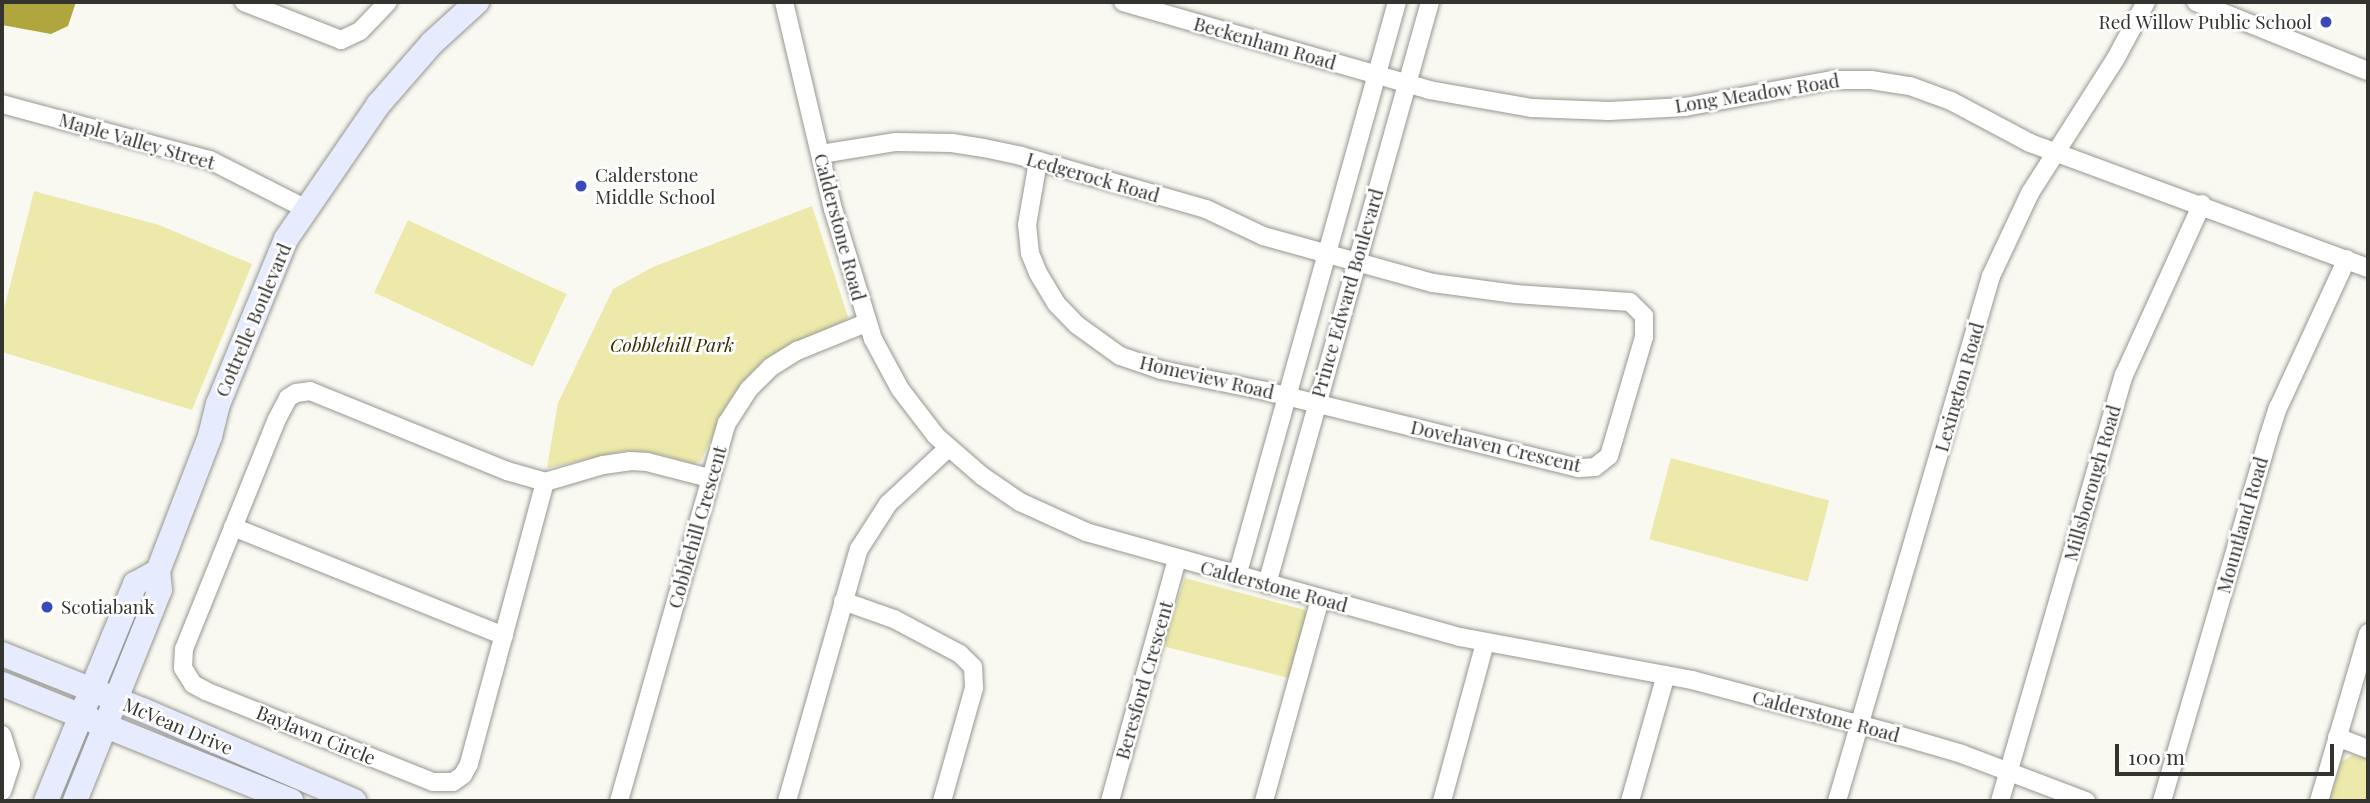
<!DOCTYPE html>
<html>
<head>
<meta charset="utf-8">
<style>
  body { margin:0 }
  #map { position:relative; width:2370px; height:803px; overflow:hidden; background:#f9f9f2; font-family:"Playfair Display",serif }
  div>[style] { position:absolute }
  .green>* { inset:0; background:#ece9aa; transform-origin:0 0 }
  .water>* { inset:0; background:#afa73d }
  .roads { filter:drop-shadow(0 0 2px #979791) drop-shadow(0 0 2px #979791) }
  .minor>* { height:18px; margin:-9px; padding:0 9px; transform-origin:9px; border-radius:9px; background:#fff }
  .secondary>* { height:24px; margin:-12px; padding:0 12px; transform-origin:12px; border-radius:12px; background:#e6ebfd }
  .dots>* { width:19px; height:19px; translate:-50% -50%; box-sizing:border-box; border:4px solid #fff; border-radius:50% }
  span { translate:-50% -50%; white-space:nowrap; text-align:center; line-height:1.15; -webkit-text-stroke:5px #fff; paint-order:stroke }
  .poi-label { font-size:19px; color:#333330 }
  .right { translate:-100% -50%; text-align:right }
  .left { translate:0 -50%; text-align:left }
  .street-label { font-size:19px; color:#333330 }
  .park-label { font-size:19px; color:#322e00; font-style:italic }
  .frame { position:absolute; inset:0; border:4px solid #333330; pointer-events:none }
  .scale { position:absolute; left:2115px; top:744px; width:219px; height:32px; box-sizing:border-box; border:4px solid #333330; border-top:0; padding-left:9px; font-size:21px; line-height:24px; white-space:nowrap; color:#333330; -webkit-text-stroke:5px #fff; paint-order:stroke }
</style>
</head>
<body>
<div id="map">
  <div class="green">
    <i style="clip-path:polygon(34px 191px,159px 225px,252px 264px,192px 410px,2px 352px,2px 317px)"></i>
    <i style="clip-path:polygon(812px 206px,848px 317px,845px 321px,790px 345px,753px 371px,729px 401px,701px 461px,694px 464px,653px 453px,625px 451px,547px 468px,558px 403px,613px 289px,653px 267px)"></i>
    <i style="left:408px;top:220px;width:175px;height:80px;rotate:25deg"></i>
    <i style="left:1671px;top:458px;width:164px;height:84px;rotate:15deg"></i>
    <i style="clip-path:polygon(1185px 578px,1305px 610px,1306px 617px,1289px 678px,1162px 646px)"></i>
    <i style="clip-path:polygon(2353px 755px,2368px 759px,2368px 801px,2329px 801px,2341px 762px)"></i>
  </div>
  <div class="water">
    <i style="clip-path:polygon(2px 2px,76px 2px,68px 26px,51px 34px,2px 25px)"></i>
  </div>
  <div class="roads">
    <div class="minor">
      <i style="left:244px;top:2px;width:104px;rotate:21.4deg"></i>
      <i style="left:341px;top:40px;width:21px;rotate:-25deg"></i>
      <i style="left:360px;top:31px;width:40px;rotate:-46deg"></i>
      <i style="left:784px;top:2px;width:213px;rotate:76.7deg"></i>
      <i style="left:833px;top:209px;width:136px;rotate:72.9deg"></i>
      <i style="left:873px;top:339px;width:57px;rotate:61.6deg"></i>
      <i style="left:900px;top:389px;width:59px;rotate:52.5deg"></i>
      <i style="left:936px;top:436px;width:61px;rotate:41deg"></i>
      <i style="left:982px;top:476px;width:46px;rotate:34.4deg"></i>
      <i style="left:1020px;top:502px;width:72px;rotate:24.4deg"></i>
      <i style="left:1086px;top:532px;width:388px;rotate:15.7deg"></i>
      <i style="left:1460px;top:637px;width:236px;rotate:10.5deg"></i>
      <i style="left:1692px;top:680px;width:202px;rotate:14.9deg"></i>
      <i style="left:1887px;top:732px;width:78px;rotate:16.3deg"></i>
      <i style="left:1962px;top:754px;width:133px;rotate:20.8deg"></i>
      <i style="left:1123px;top:2px;width:318px;rotate:16deg"></i>
      <i style="left:1429px;top:90px;width:105px;rotate:9.9deg"></i>
      <i style="left:1532px;top:108px;width:77px;rotate:2.2deg"></i>
      <i style="left:1609px;top:111px;width:76px;rotate:-3deg"></i>
      <i style="left:1685px;top:107px;width:149px;rotate:-10.4deg"></i>
      <i style="left:1832px;top:80px;width:39px"></i>
      <i style="left:1871px;top:80px;width:39px;rotate:9deg"></i>
      <i style="left:1910px;top:86px;width:44px;rotate:20.1deg"></i>
      <i style="left:1951px;top:101px;width:89px;rotate:28deg"></i>
      <i style="left:2030px;top:143px;width:360px;rotate:20.3deg"></i>
      <i style="left:2196px;top:2px;width:185px;rotate:21.9deg"></i>
      <i style="left:2px;top:104px;width:215px;rotate:15.1deg"></i>
      <i style="left:210px;top:160px;width:108px;rotate:27deg"></i>
      <i style="left:821px;top:154px;width:76px;rotate:-9.1deg"></i>
      <i style="left:896px;top:142px;width:56px;rotate:1deg"></i>
      <i style="left:952px;top:143px;width:32px;rotate:9deg"></i>
      <i style="left:984px;top:148px;width:38px;rotate:12deg"></i>
      <i style="left:1021px;top:156px;width:192px;rotate:16deg"></i>
      <i style="left:1206px;top:209px;width:63px;rotate:25.3deg"></i>
      <i style="left:1263px;top:236px;width:176px;rotate:15.5deg"></i>
      <i style="left:1433px;top:283px;width:83px;rotate:7.6deg"></i>
      <i style="left:1515px;top:294px;width:115px;rotate:4deg"></i>
      <i style="left:1630px;top:302px;width:20px;rotate:45deg"></i>
      <i style="left:1644px;top:316px;width:21px;rotate:90deg"></i>
      <i style="left:1644px;top:337px;width:124px;rotate:106.4deg"></i>
      <i style="left:1609px;top:456px;width:18px;rotate:142deg"></i>
      <i style="left:1595px;top:467px;width:16px;rotate:176deg"></i>
      <i style="left:1579px;top:468px;width:322px;rotate:-166.2deg"></i>
      <i style="left:1266px;top:391px;width:107px;rotate:-168.7deg"></i>
      <i style="left:1161px;top:370px;width:43px;rotate:-161.1deg"></i>
      <i style="left:1120px;top:356px;width:53px;rotate:-144.2deg"></i>
      <i style="left:1077px;top:325px;width:30px;rotate:-134deg"></i>
      <i style="left:1056px;top:303px;width:35px;rotate:-121deg"></i>
      <i style="left:1038px;top:273px;width:22px;rotate:-112deg"></i>
      <i style="left:1030px;top:253px;width:28px;rotate:-96deg"></i>
      <i style="left:1027px;top:225px;width:65px;rotate:-80.2deg"></i>
      <i style="left:545px;top:482px;width:292px;rotate:105.1deg"></i>
      <i style="left:469px;top:764px;width:13px;rotate:119deg"></i>
      <i style="left:463px;top:775px;width:12px;rotate:145deg"></i>
      <i style="left:453px;top:782px;width:20px;rotate:180deg"></i>
      <i style="left:433px;top:782px;width:245px;rotate:-158.2deg"></i>
      <i style="left:206px;top:691px;width:15px;rotate:-152deg"></i>
      <i style="left:193px;top:684px;width:19px;rotate:-122deg"></i>
      <i style="left:183px;top:668px;width:19px;rotate:-87deg"></i>
      <i style="left:184px;top:649px;width:248px;rotate:-68deg"></i>
      <i style="left:277px;top:419px;width:24px;rotate:-62deg"></i>
      <i style="left:288px;top:398px;width:9px;rotate:-32deg"></i>
      <i style="left:296px;top:393px;width:14px;rotate:-8deg"></i>
      <i style="left:310px;top:391px;width:213px;rotate:22.1deg"></i>
      <i style="left:507px;top:471px;width:40px;rotate:16deg"></i>
      <i style="left:545px;top:482px;width:60px;rotate:-16.3deg"></i>
      <i style="left:603px;top:465px;width:27px;rotate:-8deg"></i>
      <i style="left:630px;top:461px;width:17px;rotate:3deg"></i>
      <i style="left:647px;top:462px;width:64px;rotate:14.5deg"></i>
      <i style="left:233px;top:527px;width:292px;rotate:21.9deg"></i>
      <i style="left:1237px;top:576px;width:596px;rotate:-74.42deg"></i>
      <i style="left:1267px;top:584px;width:604px;rotate:-74.35deg"></i>
      <i style="left:843px;top:601px;width:54px;rotate:19.4deg"></i>
      <i style="left:894px;top:619px;width:75px;rotate:27.9deg"></i>
      <i style="left:960px;top:654px;width:18px;rotate:45deg"></i>
      <i style="left:973px;top:667px;width:21px;rotate:87deg"></i>
      <i style="left:974px;top:688px;width:117px;rotate:105.8deg"></i>
      <i style="left:2px;top:735px;width:30px;rotate:73deg"></i>
      <i style="left:11px;top:764px;width:28px;rotate:108deg"></i>
      <i style="left:2337px;top:737px;width:33px;rotate:21deg"></i>
      <i style="left:619px;top:801px;width:393px;rotate:-74.1deg"></i>
      <i style="left:727px;top:423px;width:40px;rotate:-57.1deg"></i>
      <i style="left:749px;top:389px;width:31px;rotate:-45deg"></i>
      <i style="left:771px;top:367px;width:31px;rotate:-32deg"></i>
      <i style="left:797px;top:351px;width:74px;rotate:-22.1deg"></i>
      <i style="left:787px;top:801px;width:262px;rotate:-74.1deg"></i>
      <i style="left:859px;top:549px;width:54px;rotate:-57.2deg"></i>
      <i style="left:888px;top:504px;width:82px;rotate:-43deg"></i>
      <i style="left:1110px;top:801px;width:250px;rotate:-74.5deg"></i>
      <i style="left:1264px;top:801px;width:210px;rotate:-74.5deg"></i>
      <i style="left:1442px;top:801px;width:164px;rotate:-74.8deg"></i>
      <i style="left:1630px;top:801px;width:131px;rotate:-74.1deg"></i>
      <i style="left:1837px;top:801px;width:547px;rotate:-73.65deg"></i>
      <i style="left:1991px;top:276px;width:92px;rotate:-64.8deg"></i>
      <i style="left:2030px;top:193px;width:160px;rotate:-57.5deg"></i>
      <i style="left:2116px;top:58px;width:64px;rotate:-61.8deg"></i>
      <i style="left:2000px;top:801px;width:444px;rotate:-73.8deg"></i>
      <i style="left:2124px;top:375px;width:188px;rotate:-65.5deg"></i>
      <i style="left:2162px;top:801px;width:378px;rotate:-73.7deg"></i>
      <i style="left:2268px;top:438px;width:32px;rotate:-72deg"></i>
      <i style="left:2278px;top:408px;width:164px;rotate:-65.2deg"></i>
      <i style="left:2319px;top:801px;width:175px;rotate:-73.7deg"></i>
    </div>
    <div class="secondary">
      <i style="left:2px;top:654px;width:152px;rotate:21.7deg"></i>
      <i style="left:143px;top:710px;width:230px;rotate:23.3deg"></i>
      <i style="left:2px;top:684px;width:312px;rotate:22deg"></i>
      <i style="left:46px;top:801px;width:235px;rotate:-67.7deg"></i>
      <i style="left:135px;top:584px;width:26px;rotate:-29deg"></i>
      <i style="left:75px;top:801px;width:227px;rotate:-68.1deg"></i>
      <i style="left:160px;top:590px;width:19px;rotate:-96deg"></i>
      <i style="left:158px;top:571px;width:145px;rotate:-68.9deg"></i>
      <i style="left:210px;top:436px;width:33px;rotate:-76deg"></i>
      <i style="left:218px;top:404px;width:178px;rotate:-67.6deg"></i>
      <i style="left:286px;top:239px;width:163px;rotate:-55.5deg"></i>
      <i style="left:378px;top:105px;width:82px;rotate:-48.9deg"></i>
      <i style="left:432px;top:43px;width:61px;rotate:-42.3deg"></i>
    </div>
  </div>
  <div class="dots">
    <i style="left:2326px;top:22px;background:#3a4abd"></i>
    <i style="left:581px;top:186px;background:#3a4abd"></i>
    <i style="left:47px;top:607px;background:#3a4abd"></i>
  </div>
  <div class="poi-label">
    <span class="right" style="left:2312px;top:22px">Red Willow Public School</span>
    <span class="left" style="left:595px;top:186px">Calderstone<br>Middle School</span>
    <span class="left" style="left:61px;top:607px">Scotiabank</span>
  </div>
  <div class="street-label">
    <span style="left:1265px;top:43px;rotate:16deg">Beckenham Road</span>
    <span style="left:1757px;top:93px;rotate:-9deg">Long Meadow Road</span>
    <span style="left:137px;top:141px;rotate:16deg">Maple Valley Street</span>
    <span style="left:1093px;top:177px;rotate:16deg">Ledgerock Road</span>
    <span style="left:840px;top:227px;rotate:75deg">Calderstone Road</span>
    <span style="left:1347px;top:293px;rotate:-74deg">Prince Edward Boulevard</span>
    <span style="left:253px;top:320px;rotate:-67deg">Cottrelle Boulevard</span>
    <span style="left:1207px;top:377px;rotate:13deg">Homeview Road</span>
    <span style="left:1959px;top:387px;rotate:-74deg">Lexington Road</span>
    <span style="left:1496px;top:446px;rotate:13deg">Dovehaven Crescent</span>
    <span style="left:2092px;top:483px;rotate:-74deg">Millsborough Road</span>
    <span style="left:2242px;top:525px;rotate:-74deg">Mountland Road</span>
    <span style="left:697px;top:527px;rotate:-74deg">Cobblehill Crescent</span>
    <span style="left:1274px;top:586px;rotate:15deg">Calderstone Road</span>
    <span style="left:1144px;top:680px;rotate:-74deg">Beresford Crescent</span>
    <span style="left:1826px;top:716px;rotate:15deg">Calderstone Road</span>
    <span style="left:178px;top:726px;rotate:23deg">McVean Drive</span>
    <span style="left:316px;top:735px;rotate:22deg">Baylawn Circle</span>
  </div>
  <div class="park-label">
    <span style="left:672px;top:345px">Cobblehill Park</span>
  </div>
  <div class="frame"></div>
  <div class="scale">100 m</div>
</div>
</body>
</html>
